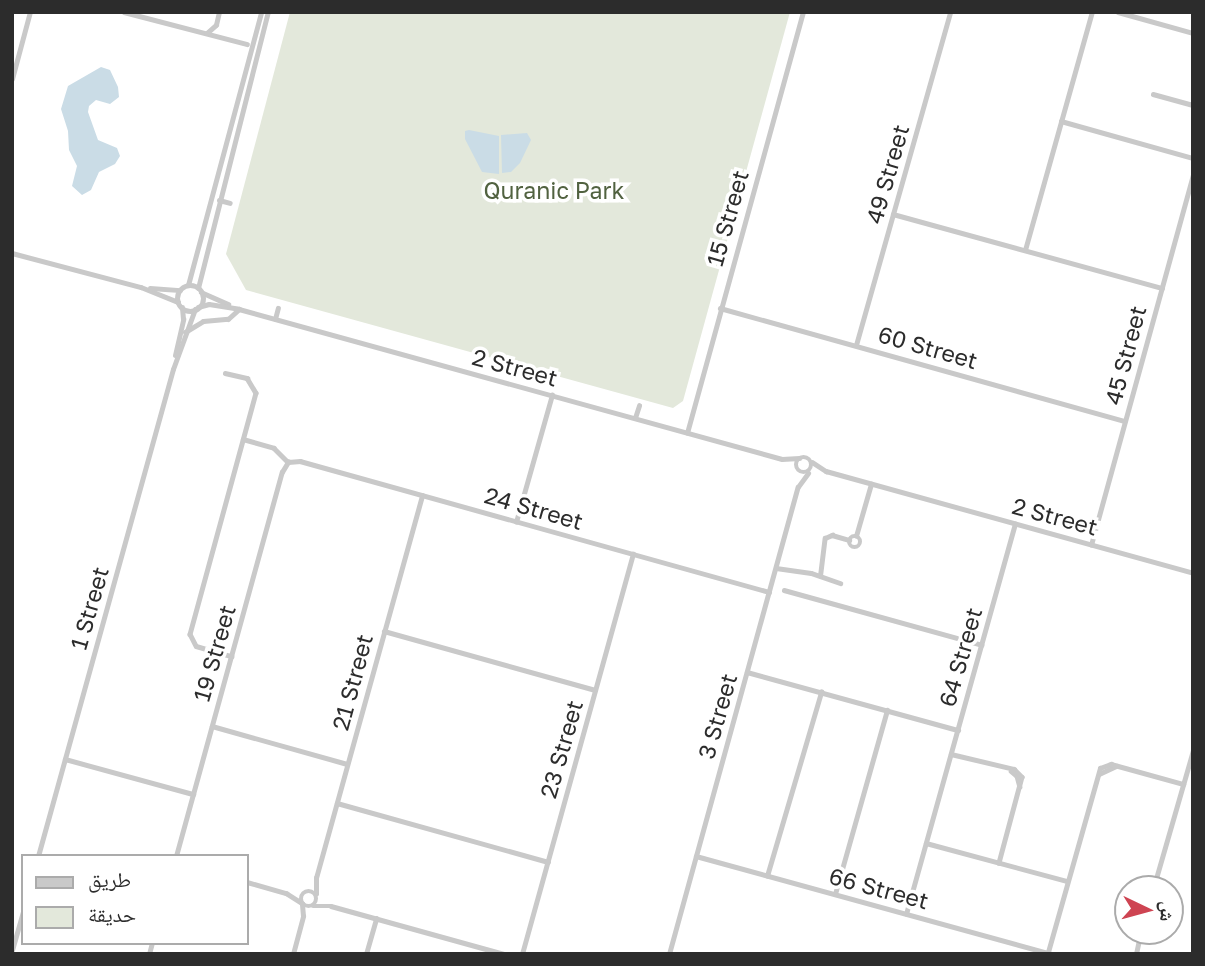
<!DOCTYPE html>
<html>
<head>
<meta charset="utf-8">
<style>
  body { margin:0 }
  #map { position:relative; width:1205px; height:966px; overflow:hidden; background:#fff; font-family:"Golos Text","Noto Naskh Arabic",sans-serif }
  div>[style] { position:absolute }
  .green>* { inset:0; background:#e3e8db }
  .water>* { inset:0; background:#cadce6 }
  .minor>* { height:4.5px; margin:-2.25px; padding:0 2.25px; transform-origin:2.25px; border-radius:2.25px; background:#c9c9c9 }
  .minor>.ring { margin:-2.25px; padding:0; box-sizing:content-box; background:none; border:4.5px solid #c9c9c9; border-radius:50% }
  .tertiary>* { height:5px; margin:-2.5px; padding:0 2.5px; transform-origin:2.5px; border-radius:2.5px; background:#c9c9c9 }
  .tertiary>.ring { margin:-2.5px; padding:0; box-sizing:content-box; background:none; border:5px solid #c9c9c9; border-radius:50% }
  span { translate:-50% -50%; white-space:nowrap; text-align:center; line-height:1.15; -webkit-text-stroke:7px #fff; paint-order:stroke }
  .street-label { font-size:23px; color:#2c2c2c }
  .park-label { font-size:23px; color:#516240 }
  .frame { position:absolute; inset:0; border:14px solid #2c2c2c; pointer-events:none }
  .legend { position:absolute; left:21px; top:854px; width:228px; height:91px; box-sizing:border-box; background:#fff; border:2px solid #ababab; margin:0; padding:9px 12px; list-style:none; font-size:21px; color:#2c2c2c }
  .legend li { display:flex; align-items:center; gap:14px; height:35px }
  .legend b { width:35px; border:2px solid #ababab }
  .north { position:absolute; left:1114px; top:875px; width:70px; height:70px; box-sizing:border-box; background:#fff; border:2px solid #ababab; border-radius:50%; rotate:95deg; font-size:19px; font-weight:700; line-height:28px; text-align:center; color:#2c2c2c }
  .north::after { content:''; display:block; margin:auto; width:24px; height:32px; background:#ce4452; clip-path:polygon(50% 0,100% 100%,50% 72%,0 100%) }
</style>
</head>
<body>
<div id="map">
  <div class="green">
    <i style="clip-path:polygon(290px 12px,790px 12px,683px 401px,673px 408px,246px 290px,226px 254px)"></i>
  </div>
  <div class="water">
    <i style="clip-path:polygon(101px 67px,110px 70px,118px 87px,119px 97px,110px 104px,96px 100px,89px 106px,88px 112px,98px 140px,117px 148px,120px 156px,115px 164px,99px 172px,91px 190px,82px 195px,72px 186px,77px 166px,69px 150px,68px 131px,61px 109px,68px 86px)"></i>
    <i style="clip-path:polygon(469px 130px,499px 136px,499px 174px,482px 172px,465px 139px,465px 131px)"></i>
    <i style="clip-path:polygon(527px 133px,531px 140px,520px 163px,511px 172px,502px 173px,501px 135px)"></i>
  </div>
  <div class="minor">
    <i style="left:124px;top:12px;width:127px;rotate:14.6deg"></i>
    <i style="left:1118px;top:12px;width:78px;rotate:15.6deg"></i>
    <i style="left:207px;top:33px;width:12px;rotate:-42deg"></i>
    <i style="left:216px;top:25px;width:13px;rotate:-77deg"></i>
    <i style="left:12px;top:79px;width:69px;rotate:-75deg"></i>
    <i style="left:1153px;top:94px;width:41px;rotate:15.4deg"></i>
    <i style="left:1061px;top:121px;width:137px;rotate:15.7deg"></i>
    <i style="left:893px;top:214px;width:279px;rotate:15.4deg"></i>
    <i style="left:1025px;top:250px;width:247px;rotate:-74.3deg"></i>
    <i style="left:12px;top:253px;width:133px;rotate:14.8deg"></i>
    <i style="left:141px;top:287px;width:40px;rotate:22deg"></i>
    <i style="left:150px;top:288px;width:30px;rotate:4deg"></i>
    <i style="left:201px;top:292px;width:30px;rotate:24deg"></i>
    <i style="left:198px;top:307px;width:11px;rotate:-15deg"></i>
    <i style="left:209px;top:304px;width:30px;rotate:9deg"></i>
    <i style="left:239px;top:309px;width:563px;rotate:15.44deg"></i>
    <i style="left:782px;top:459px;width:17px;rotate:-3deg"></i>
    <i style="left:720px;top:308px;width:420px;rotate:15.6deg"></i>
    <i style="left:275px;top:319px;width:11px;rotate:-75deg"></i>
    <i style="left:856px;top:345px;width:346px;rotate:-74.2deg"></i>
    <i style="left:225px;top:373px;width:23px;rotate:13deg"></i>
    <i style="left:247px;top:378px;width:17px;rotate:59deg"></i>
    <i style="left:256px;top:393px;width:250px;rotate:105.3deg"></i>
    <i style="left:190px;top:634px;width:13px;rotate:63deg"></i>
    <i style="left:196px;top:646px;width:37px;rotate:16deg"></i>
    <i style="left:635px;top:418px;width:13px;rotate:-72deg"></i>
    <i style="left:687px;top:433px;width:437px;rotate:-74.6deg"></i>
    <i style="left:243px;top:439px;width:32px;rotate:16deg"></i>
    <i style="left:274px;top:448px;width:20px;rotate:45deg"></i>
    <i class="ring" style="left:796px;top:457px;width:11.5px;height:11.5px"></i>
    <i style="left:288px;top:462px;width:12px;rotate:-5deg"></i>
    <i style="left:300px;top:461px;width:487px;rotate:15.6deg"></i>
    <i style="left:812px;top:462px;width:17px;rotate:33deg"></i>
    <i style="left:826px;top:471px;width:381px;rotate:15.5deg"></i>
    <i style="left:516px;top:522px;width:132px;rotate:-74.2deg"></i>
    <i class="ring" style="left:849px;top:536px;width:7.5px;height:7.5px"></i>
    <i style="left:856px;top:536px;width:54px;rotate:-73.9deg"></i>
    <i style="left:1091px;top:545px;width:384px;rotate:-74.6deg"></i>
    <i style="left:776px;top:568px;width:35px;rotate:8deg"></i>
    <i style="left:811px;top:573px;width:31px;rotate:19deg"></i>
    <i style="left:820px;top:576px;width:38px;rotate:-83deg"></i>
    <i style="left:825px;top:538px;width:8px;rotate:-23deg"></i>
    <i style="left:832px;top:535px;width:18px;rotate:16deg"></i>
    <i style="left:784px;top:590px;width:205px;rotate:15.5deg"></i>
    <i style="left:384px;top:631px;width:219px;rotate:15.6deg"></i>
    <i style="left:747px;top:672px;width:219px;rotate:15.4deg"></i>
    <i style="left:212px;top:726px;width:140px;rotate:15.7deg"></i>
    <i style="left:951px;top:754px;width:65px;rotate:13.4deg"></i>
    <i style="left:1014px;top:769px;width:11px;rotate:45deg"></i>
    <i style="left:1022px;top:777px;width:89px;rotate:105deg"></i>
    <i style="left:65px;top:759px;width:133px;rotate:15.3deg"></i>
    <i style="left:1011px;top:771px;width:8px;rotate:40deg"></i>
    <i style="left:1017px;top:776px;width:11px;rotate:75deg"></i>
    <i style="left:1099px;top:774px;width:19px;rotate:-25deg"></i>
    <i style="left:337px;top:803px;width:219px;rotate:15.6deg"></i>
    <i style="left:926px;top:843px;width:146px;rotate:15.1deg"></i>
    <i style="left:176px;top:856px;width:398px;rotate:-74.6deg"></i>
    <i style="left:282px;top:472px;width:12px;rotate:-59deg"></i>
    <i style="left:696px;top:856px;width:370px;rotate:15.4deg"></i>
    <i style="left:767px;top:876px;width:192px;rotate:-73.6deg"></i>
    <i style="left:247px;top:882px;width:41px;rotate:15.8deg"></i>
    <i style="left:286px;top:893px;width:19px;rotate:32deg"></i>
    <i style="left:1153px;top:889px;width:145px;rotate:-73.9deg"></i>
    <i class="ring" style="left:301px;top:891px;width:11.5px;height:11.5px"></i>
    <i style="left:316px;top:894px;width:16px;rotate:-90deg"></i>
    <i style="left:316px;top:878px;width:397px;rotate:-74.5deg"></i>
    <i style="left:835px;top:894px;width:191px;rotate:-74.2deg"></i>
    <i style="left:313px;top:906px;width:18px"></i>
    <i style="left:331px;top:906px;width:180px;rotate:15.5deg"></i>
    <i style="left:906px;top:914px;width:405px;rotate:-74.4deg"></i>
    <i style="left:1048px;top:952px;width:191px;rotate:-74.2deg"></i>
    <i style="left:1100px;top:768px;width:12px;rotate:-20deg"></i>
    <i style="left:1111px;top:764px;width:75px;rotate:15.5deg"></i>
    <i style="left:149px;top:954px;width:11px;rotate:-75deg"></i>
    <i style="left:293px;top:954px;width:39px;rotate:-75deg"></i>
    <i style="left:303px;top:916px;width:12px;rotate:-95deg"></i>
    <i style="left:366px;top:954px;width:37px;rotate:-74deg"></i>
    <i style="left:522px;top:954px;width:415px;rotate:-74.5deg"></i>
    <i style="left:669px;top:954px;width:484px;rotate:-74.6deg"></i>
    <i style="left:798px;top:487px;width:17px;rotate:-54deg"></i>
    <i style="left:1136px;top:954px;width:24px;rotate:-78deg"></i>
  </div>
  <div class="tertiary">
    <i style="left:219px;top:200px;width:11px;rotate:15deg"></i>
    <i style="left:188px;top:285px;width:283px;rotate:-75deg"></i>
    <i class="ring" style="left:177px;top:285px;width:21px;height:21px"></i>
    <i style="left:198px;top:288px;width:285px;rotate:-75.8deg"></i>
    <i style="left:185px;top:332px;width:21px;rotate:-31deg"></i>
    <i style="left:203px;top:321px;width:25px;rotate:-5deg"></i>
    <i style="left:228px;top:319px;width:15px;rotate:-42deg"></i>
    <i style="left:175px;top:355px;width:37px;rotate:-77deg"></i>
    <i style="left:183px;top:319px;width:12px;rotate:-95deg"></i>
    <i style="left:38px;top:856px;width:505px;rotate:-74.51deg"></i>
    <i style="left:173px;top:369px;width:64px;rotate:-69.9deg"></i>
    <i style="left:12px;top:950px;width:40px;rotate:-74deg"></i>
  </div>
  <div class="street-label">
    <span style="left:887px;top:174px;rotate:-74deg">49 Street</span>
    <span style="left:727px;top:218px;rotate:-74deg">15 Street</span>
    <span style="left:928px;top:347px;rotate:16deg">60 Street</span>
    <span style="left:1125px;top:355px;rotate:-75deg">45 Street</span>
    <span style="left:515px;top:367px;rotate:15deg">2 Street</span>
    <span style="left:534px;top:508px;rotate:16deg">24 Street</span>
    <span style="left:1055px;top:516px;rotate:15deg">2 Street</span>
    <span style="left:89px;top:608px;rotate:-74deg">1 Street</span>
    <span style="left:214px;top:653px;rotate:-74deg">19 Street</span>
    <span style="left:960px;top:657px;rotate:-74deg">64 Street</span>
    <span style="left:352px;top:682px;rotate:-75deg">21 Street</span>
    <span style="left:717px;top:716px;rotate:-74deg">3 Street</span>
    <span style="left:561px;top:749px;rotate:-74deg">23 Street</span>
    <span style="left:879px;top:888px;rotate:15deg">66 Street</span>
  </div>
  <div class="park-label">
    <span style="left:554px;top:190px">Quranic Park</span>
  </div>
  <div class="frame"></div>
  <ul class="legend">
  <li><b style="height:9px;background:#c9c9c9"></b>طريق</li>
  <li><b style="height:19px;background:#e3e8db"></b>حديقة</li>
  </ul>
  <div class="north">ش</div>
</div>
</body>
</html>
